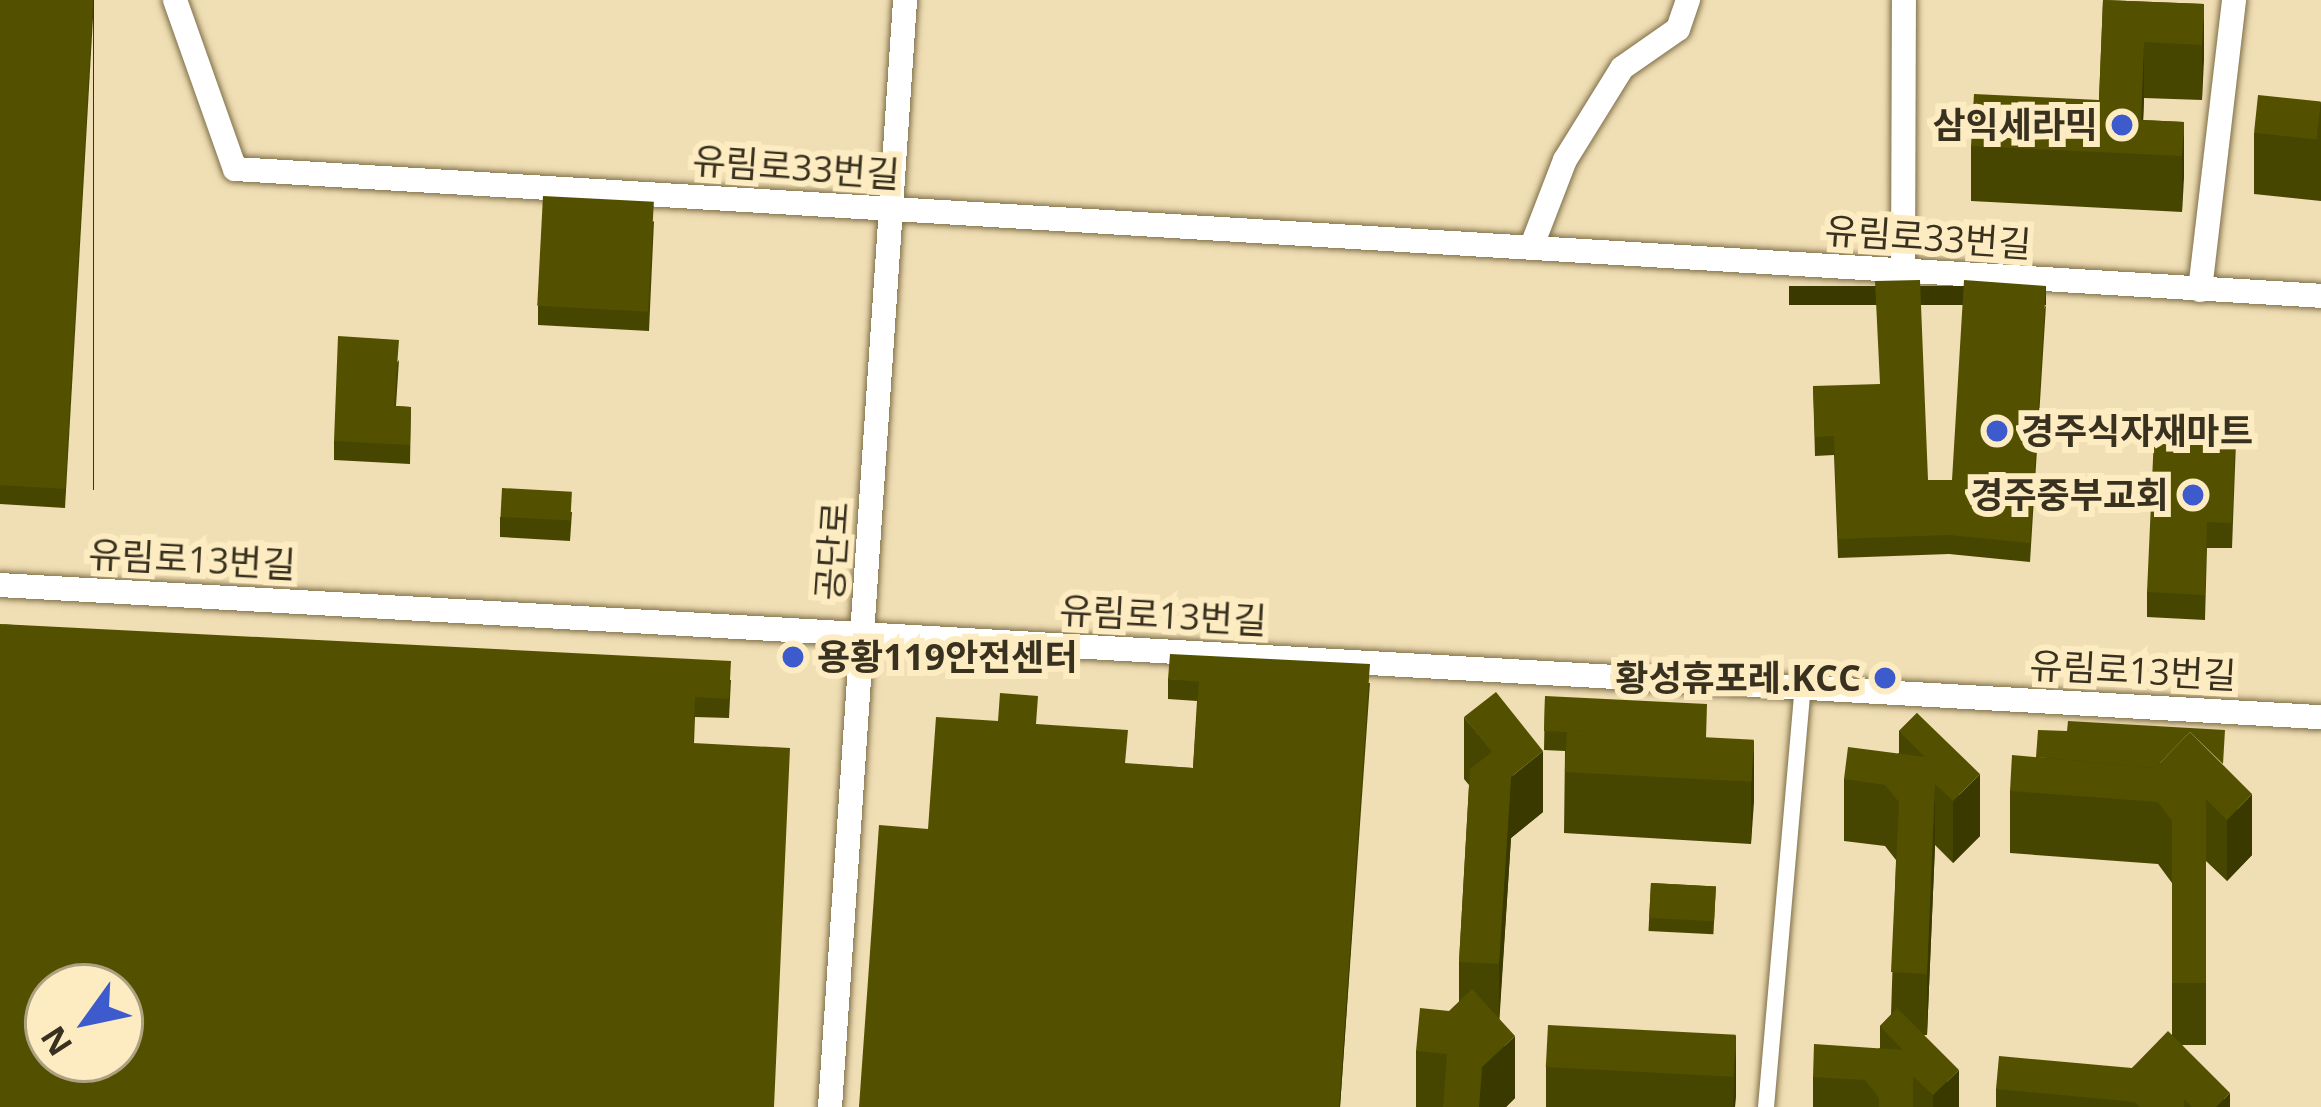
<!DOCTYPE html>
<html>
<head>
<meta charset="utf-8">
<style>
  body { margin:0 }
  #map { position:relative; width:2321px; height:1107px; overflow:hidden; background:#f0deb4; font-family:"Open Sans","Noto Sans KR",sans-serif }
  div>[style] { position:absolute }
  .roads { filter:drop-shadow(0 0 3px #7d6e47) drop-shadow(0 0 3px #7d6e47) }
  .pedestrian>* { height:16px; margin:-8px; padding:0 8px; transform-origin:8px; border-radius:8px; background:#fff }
  .minor>* { height:24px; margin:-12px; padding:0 12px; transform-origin:12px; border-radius:12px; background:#fff }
  .wall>* { inset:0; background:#474600; transform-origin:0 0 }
  .shaded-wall>* { inset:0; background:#3a3900; transform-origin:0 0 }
  .building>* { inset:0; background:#535100; transform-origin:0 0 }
  .dots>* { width:33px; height:33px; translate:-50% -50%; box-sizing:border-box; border:6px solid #fdecc1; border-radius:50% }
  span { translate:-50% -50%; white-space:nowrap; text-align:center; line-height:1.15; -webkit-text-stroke:12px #fdecc1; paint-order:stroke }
  .poi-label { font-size:36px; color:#383120; font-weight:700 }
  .right { translate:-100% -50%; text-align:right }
  .left { translate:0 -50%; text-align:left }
  .street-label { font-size:36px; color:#383120 }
  .north { position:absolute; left:24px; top:963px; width:120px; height:120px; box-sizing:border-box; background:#fdecc1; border:3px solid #aea181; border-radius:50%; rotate:237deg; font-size:33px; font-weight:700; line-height:48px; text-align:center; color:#383120 }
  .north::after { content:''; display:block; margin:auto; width:42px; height:54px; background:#3d5bcd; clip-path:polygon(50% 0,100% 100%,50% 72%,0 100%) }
</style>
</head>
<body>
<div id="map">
  <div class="roads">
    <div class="pedestrian">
      <i style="left:1766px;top:1107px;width:422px;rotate:-85deg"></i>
    </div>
    <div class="minor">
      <i style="left:175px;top:0;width:179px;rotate:70.5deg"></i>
      <i style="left:235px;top:169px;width:2090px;rotate:3.48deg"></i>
      <i style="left:1531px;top:248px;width:94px;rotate:-68.9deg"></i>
      <i style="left:1565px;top:160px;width:108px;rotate:-58.2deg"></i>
      <i style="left:1622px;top:68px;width:68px;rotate:-34.9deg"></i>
      <i style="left:1678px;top:29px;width:31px;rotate:-71deg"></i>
      <i style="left:1903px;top:271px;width:271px;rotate:-89.8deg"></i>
      <i style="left:2200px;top:290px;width:292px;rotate:-83.3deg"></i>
      <i style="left:0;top:585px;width:2325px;rotate:3.26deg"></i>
      <i style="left:830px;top:1107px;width:1110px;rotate:-86.12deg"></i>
    </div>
  </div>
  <div class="wall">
    <i style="clip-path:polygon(0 0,94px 0,65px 508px,0 504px)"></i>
    <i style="clip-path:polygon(2103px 0,2204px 4px,2202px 100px,2144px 98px,2143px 120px,2184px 122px,2182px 212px,1971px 201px,1971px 146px,2099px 100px)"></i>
    <i style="clip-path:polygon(2321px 102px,2321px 201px,2254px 194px,2254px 133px)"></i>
    <i style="clip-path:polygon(654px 221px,649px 331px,538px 325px,538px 306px)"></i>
    <i style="clip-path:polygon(2046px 305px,2030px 562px,1949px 554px,1838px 558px,1834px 455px,1815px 456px,1813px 386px,1928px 480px,1952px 480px)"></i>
    <i style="clip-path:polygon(399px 360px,396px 406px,411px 407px,410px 464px,334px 460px,334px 441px)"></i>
    <i style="clip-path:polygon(2236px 442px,2232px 548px,2207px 548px,2205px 620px,2147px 617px,2147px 592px)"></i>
    <i style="clip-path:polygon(572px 512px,570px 541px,500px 537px,500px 517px)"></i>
    <i style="clip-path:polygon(0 624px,731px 680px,729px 718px,695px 717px,694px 743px)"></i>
    <i style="clip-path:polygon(1168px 679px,1370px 683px,1340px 1107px,859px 1107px,928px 829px,1037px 724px,1127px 764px,1193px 768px,1197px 701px,1168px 699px)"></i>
    <i style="clip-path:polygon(1545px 696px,1707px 738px,1754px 741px,1751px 844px,1564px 833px,1565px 751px,1544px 750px)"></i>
    <i style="clip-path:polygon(1917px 713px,1980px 836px,1953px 863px,1935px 845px,1927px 1035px,1924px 1035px,1959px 1107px,1813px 1107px,1813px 1077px,1880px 1048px,1880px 1026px,1891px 1015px,1896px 860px,1885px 846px,1844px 841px,1844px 779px,1899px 753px,1899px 731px)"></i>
    <i style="clip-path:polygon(1464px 717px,1543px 812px,1511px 838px,1499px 1019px,1515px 1098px,1506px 1107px,1416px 1107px,1416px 1051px,1459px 1002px,1459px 962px,1469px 785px,1464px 779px)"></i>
    <i style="clip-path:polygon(2036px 757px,2224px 766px,2252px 855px,2227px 881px,2206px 861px,2206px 1045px,2182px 1045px,2230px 1107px,1996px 1107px,1996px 1089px,2132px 1068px,2172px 1035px,2172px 883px,2158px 864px,2010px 853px,2010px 791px)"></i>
    <i style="left:1651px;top:883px;width:65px;height:48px;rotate:3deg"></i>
    <i style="clip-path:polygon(1736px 1036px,1735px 1107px,1546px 1107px,1546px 1067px)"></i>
  </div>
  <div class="shaded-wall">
    <i style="left:93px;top:0;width:1px;height:490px"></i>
    <i style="clip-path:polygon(2204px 4px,2204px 60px,2202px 100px,2202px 45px)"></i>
    <i style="clip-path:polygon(2144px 42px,2144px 98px,2142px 154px,2141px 120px)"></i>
    <i style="clip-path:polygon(2184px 122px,2184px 178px,2182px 212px,2182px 156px)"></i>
    <i style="left:2046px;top:286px;width:19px;height:257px;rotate:90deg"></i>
    <i style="clip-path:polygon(1370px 664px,1340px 1107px,1339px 1107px)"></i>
    <i style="clip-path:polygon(1754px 741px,1754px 802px,1751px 844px,1751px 783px)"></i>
    <i style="clip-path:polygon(1543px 751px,1543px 812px,1511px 838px,1499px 1026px,1499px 964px,1511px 777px)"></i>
    <i style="clip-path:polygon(1980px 774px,1980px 836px,1953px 863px,1953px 801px)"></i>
    <i style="clip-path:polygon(1935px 784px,1935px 845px,1927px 1035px,1927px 974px)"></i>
    <i style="clip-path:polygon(2252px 794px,2252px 855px,2227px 881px,2227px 820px)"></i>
    <i style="clip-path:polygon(1515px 1036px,1515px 1098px,1506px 1107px,1479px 1107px,1482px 1067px)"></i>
    <i style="clip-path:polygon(1736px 1036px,1736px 1097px,1735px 1107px,1733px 1107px)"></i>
    <i style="clip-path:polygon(1959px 1070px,1959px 1107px,1933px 1107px,1933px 1095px)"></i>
    <i style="clip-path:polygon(2230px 1093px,2230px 1107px,2216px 1107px)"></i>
  </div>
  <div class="building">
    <i style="clip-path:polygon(0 0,93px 0,65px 489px,0 485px)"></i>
    <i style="clip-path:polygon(2103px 0,2204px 4px,2202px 45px,2144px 42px,2141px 120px,2184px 122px,2182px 156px,1971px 146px,1974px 94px,2099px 100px)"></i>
    <i style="left:2258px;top:95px;width:63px;height:38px;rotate:6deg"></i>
    <i style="left:543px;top:196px;width:111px;height:110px;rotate:3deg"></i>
    <i style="clip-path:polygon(1920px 280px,1928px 480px,1952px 480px,1964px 280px,2046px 286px,2030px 543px,1949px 535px,1838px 539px,1834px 436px,1815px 437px,1813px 386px,1880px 384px,1875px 281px)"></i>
    <i style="clip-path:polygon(338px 336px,399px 340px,394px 406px,411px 407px,410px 445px,334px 441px)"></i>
    <i style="clip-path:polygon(2155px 414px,2236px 417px,2232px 523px,2207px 522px,2205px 595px,2147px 592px)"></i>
    <i style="left:502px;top:488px;width:70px;height:29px;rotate:3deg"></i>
    <i style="clip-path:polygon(evenodd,0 624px,731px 661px,729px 699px,695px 697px,693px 743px,790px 748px,774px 1107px,0 1107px,0 624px,48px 987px,120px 987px,120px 1059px,48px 1059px,48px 987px)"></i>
    <i style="clip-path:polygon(1170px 654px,1370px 664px,1339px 1107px,859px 1107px,879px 825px,928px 829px,936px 717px,998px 721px,1000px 693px,1038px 696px,1036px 724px,1128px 730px,1125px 763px,1193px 768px,1199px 682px,1168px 679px)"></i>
    <i style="clip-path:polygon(1496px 692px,1543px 751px,1511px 777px,1499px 964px,1459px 962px,1470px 769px,1492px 752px,1464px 717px)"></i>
    <i style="clip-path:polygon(1545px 696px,1707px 704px,1706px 738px,1567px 730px,1567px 732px,1544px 731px)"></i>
    <i style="clip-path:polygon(1917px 713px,1980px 774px,1953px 801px,1935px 784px,1927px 974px,1891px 972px,1899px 802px,1885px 785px,1844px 779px,1848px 747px,1925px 757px,1899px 731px)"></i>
    <i style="clip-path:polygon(2068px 721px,2225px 730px,2223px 764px,2190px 732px,2155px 768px,2036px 757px,2038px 730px,2067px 731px)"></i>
    <i style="left:1567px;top:730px;width:187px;height:42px;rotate:3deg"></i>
    <i style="clip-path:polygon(2190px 732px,2252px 794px,2227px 820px,2206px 799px,2206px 983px,2172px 983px,2172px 821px,2158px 802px,2010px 791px,2012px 755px,2155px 768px)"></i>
    <i style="left:1651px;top:883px;width:65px;height:35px;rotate:3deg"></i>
    <i style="clip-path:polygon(1472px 989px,1515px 1036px,1482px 1067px,1479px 1107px,1443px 1107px,1447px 1054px,1416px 1051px,1420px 1008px,1449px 1011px)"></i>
    <i style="clip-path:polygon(1897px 1008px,1959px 1070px,1933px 1095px,1913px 1076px,1913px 1107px,1879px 1107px,1879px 1098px,1865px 1080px,1813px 1077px,1814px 1044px,1903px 1050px,1880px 1026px)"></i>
    <i style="left:1548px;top:1025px;width:188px;height:42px;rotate:3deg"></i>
    <i style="clip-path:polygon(2168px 1031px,2230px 1093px,2216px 1107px,2192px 1107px,2184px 1099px,2184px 1107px,2140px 1107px,2135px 1102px,1996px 1089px,1999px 1056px,2132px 1068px)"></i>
  </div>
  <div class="dots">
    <i style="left:2122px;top:125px;background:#3d5bcd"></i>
    <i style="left:1997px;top:431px;background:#3d5bcd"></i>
    <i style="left:2193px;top:495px;background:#3d5bcd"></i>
    <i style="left:793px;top:657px;background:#3d5bcd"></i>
    <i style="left:1885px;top:678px;background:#3d5bcd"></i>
  </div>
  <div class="poi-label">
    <span class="right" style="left:2098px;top:125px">삼익세라믹</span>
    <span class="left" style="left:2021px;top:431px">경주식자재마트</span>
    <span class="right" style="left:2169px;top:495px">경주중부교회</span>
    <span class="left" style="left:817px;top:657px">용황119안전센터</span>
    <span class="right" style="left:1861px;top:678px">황성휴포레.KCC</span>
  </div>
  <div class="street-label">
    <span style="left:796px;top:167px;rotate:4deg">유림로33번길</span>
    <span style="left:1928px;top:237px;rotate:4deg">유림로33번길</span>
    <span style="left:832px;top:551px;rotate:-86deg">공단로</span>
    <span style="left:192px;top:559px;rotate:3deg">유림로13번길</span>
    <span style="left:1163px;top:615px;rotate:3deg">유림로13번길</span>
    <span style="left:2133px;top:670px;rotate:3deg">유림로13번길</span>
  </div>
  <div class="north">N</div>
</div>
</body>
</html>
